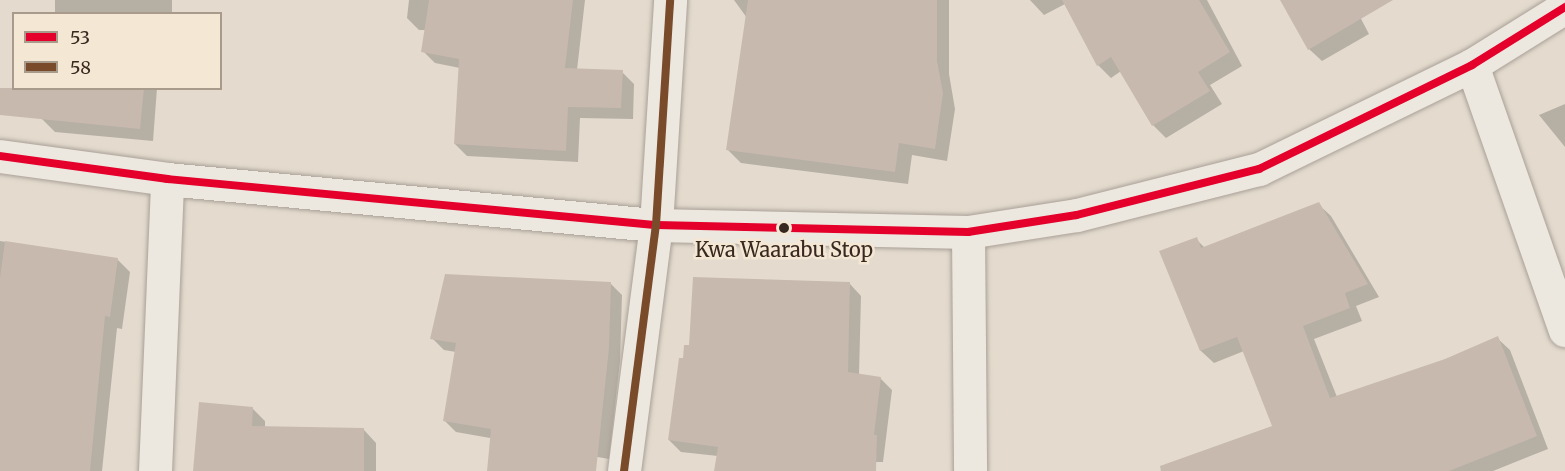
<!DOCTYPE html>
<html>
<head>
<meta charset="utf-8">
<style>
  body { margin:0 }
  #map { position:relative; width:1565px; height:471px; overflow:hidden; background:#e4dbce; font-family:Merriweather,serif }
  div>[style] { position:absolute }
  .shadow>* { inset:0; background:#0003; transform-origin:0 0 }
  .building>* { inset:0; background:#c8b9af }
  .roads { filter:drop-shadow(0 0 2px #a9a097) drop-shadow(0 0 2px #a9a097) }
  .minor>* { height:33px; margin:-16.5px; padding:0 16.5px; transform-origin:16.5px; border-radius:16.5px; background:#ece7df }
  .bus-1>* { height:8px; margin:-4px; padding:0 4px; transform-origin:4px; border-radius:4px; background:#e4002b }
  .bus-2>* { height:8px; margin:-4px; padding:0 4px; transform-origin:4px; border-radius:4px; background:#7a4b2a }
  .dots>* { width:16px; height:16px; translate:-50% -50%; box-sizing:border-box; border:3px solid #f4e7d4; border-radius:50% }
  span { translate:-50% -50%; white-space:nowrap; text-align:center; line-height:1.15; -webkit-text-stroke:5px #f4e7d4; paint-order:stroke }
  .bus-label { font-size:20px; color:#38281f }
  .legend { position:absolute; left:12px; top:12px; width:210px; height:78px; box-sizing:border-box; background:#f4e7d4; border:2px solid #a99b8c; margin:0; padding:8px 10px; list-style:none; font-size:18px; color:#38281f }
  .legend li { display:flex; align-items:center; gap:12px; height:30px }
  .legend b { width:30px; border:2px solid #a99b8c }
</style>
</head>
<body>
<div id="map">
  <div class="shadow">
    <i style="left:55px;top:0;width:117px;height:14px"></i>
    <i style="clip-path:polygon(409px 0,585px 0,577px 70px,622px 72px,634px 84px,633px 119px,580px 118px,578px 162px,467px 156px,455px 144px,460px 68px,435px 63px,423px 51px,426px 30px,419px 30px,407px 18px)"></i>
    <i style="clip-path:polygon(734px 0,949px 0,949px 74px,955px 109px,947px 161px,912px 155px,908px 184px,741px 163px,728px 150px,747px 18px)"></i>
    <i style="clip-path:polygon(1030px 0,1207px 0,1242px 66px,1210px 85px,1222px 104px,1166px 138px,1153px 125px,1121px 71px,1111px 78px,1098px 65px,1065px 4px,1044px 15px)"></i>
    <i style="clip-path:polygon(1281px 0,1385px 0,1359px 15px,1369px 34px,1322px 61px,1309px 49px)"></i>
    <i style="clip-path:polygon(45px 88px,157px 88px,153px 141px,55px 132px,42px 119px)"></i>
    <i style="clip-path:polygon(1565px 104px,1565px 147px,1539px 115px)"></i>
    <i style="clip-path:polygon(1318px 204px,1331px 216px,1379px 297px,1356px 306px,1362px 321px,1314px 339px,1337px 397px,1445px 361px,1497px 338px,1510px 350px,1548px 449px,1493px 471px,1160px 471px,1274px 427px,1244px 351px,1214px 363px,1201px 351px,1161px 251px,1196px 239px,1205px 248px)"></i>
    <i style="clip-path:polygon(0 241px,118px 260px,130px 272px,122px 329px,117px 328px,102px 471px,0 471px)"></i>
    <i style="clip-path:polygon(610px 283px,622px 295px,620px 361px,609px 459px,456px 432px,444px 420px,456px 352px,444px 350px,432px 338px)"></i>
    <i style="clip-path:polygon(850px 284px,861px 296px,859px 375px,880px 378px,892px 390px,883px 462px,839px 462px,838px 471px,716px 471px,718px 456px,681px 452px,669px 440px,690px 347px)"></i>
    <i style="clip-path:polygon(252px 408px,265px 421px,265px 427px,364px 430px,376px 443px,376px 471px,195px 471px)"></i>
  </div>
  <div class="building">
    <i style="clip-path:polygon(429px 0,573px 0,565px 68px,623px 70px,621px 108px,568px 107px,566px 151px,454px 144px,459px 59px,421px 52px)"></i>
    <i style="clip-path:polygon(748px 0,937px 0,937px 61px,943px 93px,935px 149px,899px 143px,895px 172px,726px 150px)"></i>
    <i style="clip-path:polygon(1062px 0,1199px 0,1230px 52px,1198px 72px,1210px 91px,1152px 126px,1111px 57px,1097px 66px)"></i>
    <i style="clip-path:polygon(1280px 0,1393px 0,1308px 50px)"></i>
    <i style="clip-path:polygon(0 88px,144px 88px,140px 129px,0 115px)"></i>
    <i style="clip-path:polygon(1319px 202px,1368px 284px,1345px 293px,1350px 308px,1303px 326px,1330px 398px,1445px 359px,1498px 336px,1537px 436px,1449px 471px,1161px 471px,1160px 466px,1272px 426px,1237px 337px,1200px 351px,1159px 251px,1197px 237px,1201px 248px)"></i>
    <i style="clip-path:polygon(5px 241px,118px 258px,110px 317px,105px 316px,90px 471px,0 471px,0 278px)"></i>
    <i style="clip-path:polygon(445px 274px,611px 282px,609px 348px,596px 471px,487px 471px,491px 429px,443px 421px,456px 343px,430px 339px)"></i>
    <i style="clip-path:polygon(693px 277px,850px 282px,848px 372px,881px 377px,874px 435px,877px 435px,876px 471px,714px 471px,718px 447px,668px 440px,679px 358px,683px 358px,684px 345px,689px 345px)"></i>
    <i style="clip-path:polygon(199px 402px,253px 407px,252px 426px,364px 428px,364px 471px,193px 471px)"></i>
  </div>
  <div class="roads">
    <div class="minor">
      <i style="left:1472px;top:65px;width:281px;rotate:70.7deg"></i>
      <i style="left:0;top:156px;width:169px;rotate:7.8deg"></i>
      <i style="left:167px;top:179px;width:491px;rotate:5.4deg"></i>
      <i style="left:656px;top:225px;width:312px;rotate:1.3deg"></i>
      <i style="left:968px;top:232px;width:110px;rotate:-8.9deg"></i>
      <i style="left:1077px;top:215px;width:188px;rotate:-14.2deg"></i>
      <i style="left:1259px;top:169px;width:237px;rotate:-26deg"></i>
      <i style="left:1472px;top:65px;width:110px;rotate:-31.9deg"></i>
      <i style="left:968px;top:232px;width:239px;rotate:89.5deg"></i>
      <i style="left:155px;top:471px;width:292px;rotate:-87.6deg"></i>
      <i style="left:624px;top:471px;width:248px;rotate:-82.6deg"></i>
      <i style="left:656px;top:225px;width:225px;rotate:-86.4deg"></i>
    </div>
  </div>
  <div class="bus-1">
    <i style="left:0;top:156px;width:169px;rotate:7.8deg"></i>
    <i style="left:167px;top:179px;width:491px;rotate:5.4deg"></i>
    <i style="left:656px;top:225px;width:312px;rotate:1.3deg"></i>
    <i style="left:968px;top:232px;width:110px;rotate:-8.9deg"></i>
    <i style="left:1077px;top:215px;width:188px;rotate:-14.2deg"></i>
    <i style="left:1259px;top:169px;width:237px;rotate:-26deg"></i>
    <i style="left:1472px;top:65px;width:110px;rotate:-31.9deg"></i>
  </div>
  <div class="bus-2">
    <i style="left:624px;top:471px;width:248px;rotate:-82.6deg"></i>
    <i style="left:656px;top:225px;width:225px;rotate:-86.4deg"></i>
  </div>
  <div class="dots">
    <i style="left:784px;top:228px;background:#38281f"></i>
  </div>
  <div class="bus-label">
    <span style="left:784px;top:249px">Kwa Waarabu Stop</span>
  </div>
  <ul class="legend">
  <li><b style="height:8px;background:#e4002b"></b>53</li>
  <li><b style="height:8px;background:#7a4b2a"></b>58</li>
  </ul>
</div>
</body>
</html>
